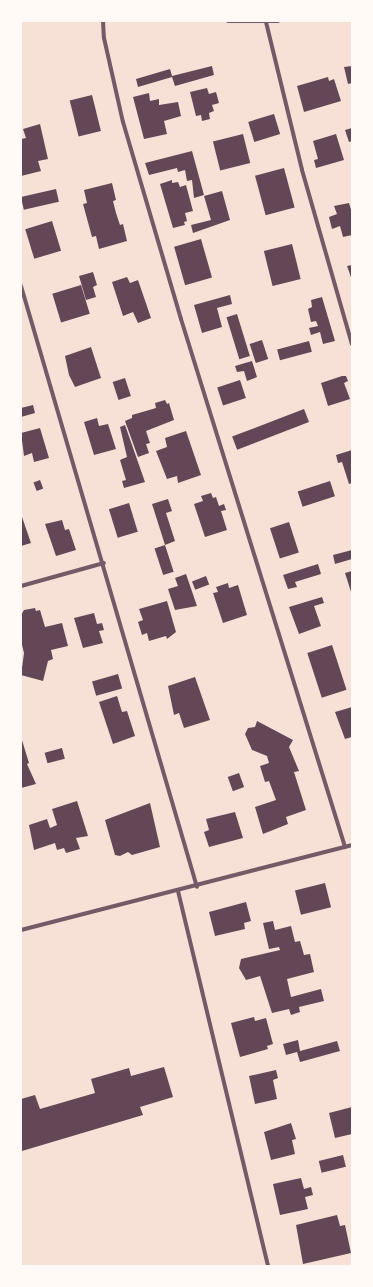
<!DOCTYPE html>
<html>
<head>
<meta charset="utf-8">
<style>
  body { margin:0 }
  #map { position:relative; width:373px; height:1287px; overflow:hidden; background:#f7e1d7; font-family:Lato,sans-serif }
  div>[style] { position:absolute }
  .building>* { inset:0; background:#644757; transform-origin:0 0 }
  .minor>* { height:4px; margin:-2px; padding:0 2px; transform-origin:2px; border-radius:2px; background:#755966 }
  span { translate:-50% -50%; white-space:nowrap; text-align:center; line-height:1.15; -webkit-text-stroke:4px #fffaf5; paint-order:stroke }
  .frame { position:absolute; inset:0; border:22px solid #fffaf5; pointer-events:none }
</style>
</head>
<body>
<div id="map">
  <div class="building">
    <i style="clip-path:polygon(212px 66px,214px 75px,175px 86px,172px 77px,138px 87px,136px 79px,170px 69px,172px 76px)"></i>
    <i style="clip-path:polygon(352px 66px,352px 83px,348px 84px,344px 67px)"></i>
    <i style="clip-path:polygon(328px 77px,329px 81px,334px 79px,341px 101px,304px 112px,297px 86px)"></i>
    <i style="clip-path:polygon(207px 88px,209px 94px,216px 92px,219px 103px,212px 105px,214px 111px,209px 113px,210px 119px,202px 121px,201px 115px,196px 116px,190px 92px)"></i>
    <i style="clip-path:polygon(149px 93px,150px 101px,159px 99px,159px 105px,178px 102px,181px 116px,164px 121px,167px 134px,144px 139px,133px 97px)"></i>
    <i style="left:92px;top:95px;width:37px;height:23px;rotate:76deg"></i>
    <i style="left:274px;top:114px;width:21px;height:27px;rotate:73deg"></i>
    <i style="clip-path:polygon(40px 124px,48px 159px,38px 161px,41px 171px,21px 176px,21px 139px,26px 138px,23px 129px)"></i>
    <i style="clip-path:polygon(352px 128px,352px 141px,349px 142px,345px 130px)"></i>
    <i style="left:243px;top:134px;width:30px;height:31px;rotate:76deg"></i>
    <i style="clip-path:polygon(336px 134px,344px 160px,316px 168px,314px 160px,318px 159px,313px 141px)"></i>
    <i style="clip-path:polygon(192px 151px,204px 195px,194px 198px,192px 180px,187px 181px,185px 170px,178px 172px,177px 168px,149px 175px,145px 163px)"></i>
    <i style="left:284px;top:168px;width:41px;height:30px;rotate:75deg"></i>
    <i style="clip-path:polygon(172px 180px,172px 183px,178px 182px,180px 187px,186px 185px,193px 211px,185px 213px,187px 221px,184px 222px,185px 225px,173px 228px,160px 184px)"></i>
    <i style="clip-path:polygon(112px 183px,116px 200px,113px 201px,116px 213px,120px 225px,123px 224px,127px 241px,99px 249px,96px 236px,92px 237px,83px 204px,87px 203px,84px 190px)"></i>
    <i style="left:56px;top:189px;width:13px;height:36px;rotate:77deg"></i>
    <i style="clip-path:polygon(222px 191px,230px 220px,193px 233px,191px 225px,211px 220px,204px 196px)"></i>
    <i style="clip-path:polygon(349px 203px,352px 213px,352px 235px,343px 237px,340px 226px,332px 229px,329px 217px,337px 214px,334px 206px)"></i>
    <i style="left:52px;top:221px;width:31px;height:28px;rotate:73deg"></i>
    <i style="left:201px;top:239px;width:40px;height:28px;rotate:74deg"></i>
    <i style="left:292px;top:244px;width:36px;height:29px;rotate:76deg"></i>
    <i style="clip-path:polygon(352px 265px,352px 280px,347px 266px)"></i>
    <i style="clip-path:polygon(93px 272px,97px 285px,93px 287px,96px 297px,86px 300px,79px 276px)"></i>
    <i style="clip-path:polygon(127px 277px,130px 283px,138px 280px,151px 318px,138px 323px,133px 312px,123px 316px,112px 282px)"></i>
    <i style="left:81px;top:285px;width:30px;height:30px;rotate:73deg"></i>
    <i style="clip-path:polygon(230px 295px,232px 304px,217px 308px,222px 327px,202px 333px,194px 305px)"></i>
    <i style="clip-path:polygon(322px 297px,335px 341px,323px 344px,320px 332px,311px 335px,309px 328px,318px 326px,316px 321px,311px 322px,308px 309px,312px 307px,311px 300px)"></i>
    <i style="left:237px;top:314px;width:44px;height:11px;rotate:73deg"></i>
    <i style="left:262px;top:340px;width:20px;height:13px;rotate:72deg"></i>
    <i style="left:309px;top:341px;width:11px;height:33px;rotate:75deg"></i>
    <i style="clip-path:polygon(91px 347px,101px 378px,75px 387px,69px 375px,65px 356px)"></i>
    <i style="clip-path:polygon(252px 361px,257px 377px,247px 381px,244px 371px,237px 372px,235px 366px)"></i>
    <i style="clip-path:polygon(342px 376px,346px 376px,348px 381px,344px 383px,350px 399px,328px 406px,321px 383px)"></i>
    <i style="left:125px;top:378px;width:19px;height:13px;rotate:72deg"></i>
    <i style="left:240px;top:380px;width:19px;height:24px;rotate:72deg"></i>
    <i style="clip-path:polygon(165px 400px,167px 404px,169px 403px,174px 420px,146px 431px,150px 443px,146px 444px,149px 453px,138px 457px,125px 421px,132px 418px,132px 415px,156px 408px,155px 403px)"></i>
    <i style="clip-path:polygon(33px 405px,35px 413px,21px 417px,21px 408px)"></i>
    <i style="left:304px;top:409px;width:14px;height:77px;rotate:69deg"></i>
    <i style="clip-path:polygon(97px 418px,99px 426px,108px 424px,116px 449px,94px 455px,84px 422px)"></i>
    <i style="clip-path:polygon(125px 425px,145px 482px,124px 488px,122px 481px,126px 480px,120px 460px,127px 457px,120px 427px)"></i>
    <i style="clip-path:polygon(40px 428px,49px 458px,34px 462px,32px 453px,24px 456px,21px 433px)"></i>
    <i style="clip-path:polygon(186px 431px,201px 475px,178px 483px,177px 476px,167px 479px,156px 451px,167px 447px,165px 438px)"></i>
    <i style="clip-path:polygon(352px 450px,352px 483px,349px 484px,342px 462px,338px 463px,336px 455px)"></i>
    <i style="left:40px;top:480px;width:9px;height:7px;rotate:69deg"></i>
    <i style="left:330px;top:481px;width:16px;height:34px;rotate:72deg"></i>
    <i style="clip-path:polygon(211px 493px,213px 498px,216px 497px,219px 506px,224px 504px,226px 510px,221px 511px,227px 530px,205px 537px,194px 504px,203px 501px,201px 496px)"></i>
    <i style="clip-path:polygon(168px 499px,172px 511px,166px 513px,175px 541px,165px 545px,152px 504px)"></i>
    <i style="left:129px;top:503px;width:30px;height:21px;rotate:73deg"></i>
    <i style="clip-path:polygon(22px 517px,31px 543px,21px 546px,21px 518px)"></i>
    <i style="clip-path:polygon(62px 520px,65px 530px,69px 529px,76px 550px,56px 556px,45px 524px)"></i>
    <i style="left:289px;top:522px;width:32px;height:20px;rotate:72deg"></i>
    <i style="left:165px;top:545px;width:28px;height:11px;rotate:72deg"></i>
    <i style="clip-path:polygon(352px 550px,352px 559px,335px 564px,333px 555px)"></i>
    <i style="clip-path:polygon(318px 564px,321px 574px,295px 582px,297px 587px,288px 589px,283px 575px)"></i>
    <i style="clip-path:polygon(352px 571px,352px 595px,345px 573px)"></i>
    <i style="clip-path:polygon(186px 574px,197px 606px,175px 610px,168px 589px,178px 586px,175px 578px)"></i>
    <i style="left:206px;top:576px;width:9px;height:15px;rotate:69deg"></i>
    <i style="clip-path:polygon(228px 583px,229px 588px,238px 585px,247px 615px,223px 623px,213px 593px,218px 592px,216px 587px)"></i>
    <i style="clip-path:polygon(322px 597px,324px 603px,314px 606px,321px 626px,299px 634px,289px 607px)"></i>
    <i style="clip-path:polygon(167px 601px,176px 632px,167px 639px,166px 636px,149px 641px,147px 633px,142px 635px,138px 622px,143px 620px,139px 609px)"></i>
    <i style="clip-path:polygon(35px 608px,36px 611px,40px 610px,45px 627px,62px 623px,68px 646px,51px 650px,53px 659px,48px 661px,43px 681px,21px 675px,24px 653px,21px 641px,21px 615px,24px 610px)"></i>
    <i style="clip-path:polygon(94px 613px,97px 624px,102px 623px,104px 630px,99px 631px,103px 643px,83px 648px,74px 618px)"></i>
    <i style="left:332px;top:645px;width:47px;height:26px;rotate:72deg"></i>
    <i style="left:118px;top:674px;width:15px;height:27px;rotate:74deg"></i>
    <i style="clip-path:polygon(195px 677px,210px 720px,184px 728px,179px 713px,174px 715px,168px 686px)"></i>
    <i style="clip-path:polygon(117px 696px,122px 712px,127px 711px,135px 736px,113px 744px,99px 702px)"></i>
    <i style="clip-path:polygon(352px 707px,352px 737px,345px 739px,335px 712px)"></i>
    <i style="clip-path:polygon(257px 721px,293px 740px,289px 747px,299px 771px,294px 772px,306px 810px,286px 817px,288px 824px,263px 834px,255px 807px,276px 800px,269px 781px,265px 782px,260px 766px,269px 763px,267px 756px,252px 750px,245px 734px,248px 728px,255px 727px)"></i>
    <i style="clip-path:polygon(21px 737px,29px 763px,27px 764px,36px 784px,21px 788px)"></i>
    <i style="left:62px;top:748px;width:11px;height:18px;rotate:75deg"></i>
    <i style="left:239px;top:773px;width:15px;height:12px;rotate:70deg"></i>
    <i style="clip-path:polygon(77px 801px,88px 836px,76px 838px,80px 849px,66px 853px,64px 848px,57px 850px,55px 843px,34px 850px,29px 825px,47px 819px,50px 828px,57px 825px,52px 809px)"></i>
    <i style="clip-path:polygon(150px 803px,160px 847px,132px 855px,128px 852px,120px 856px,115px 855px,105px 820px)"></i>
    <i style="clip-path:polygon(235px 812px,243px 838px,209px 847px,204px 832px,209px 830px,206px 819px)"></i>
    <i style="left:325px;top:883px;width:25px;height:31px;rotate:76deg"></i>
    <i style="clip-path:polygon(246px 902px,251px 921px,244px 923px,245px 929px,215px 936px,209px 912px)"></i>
    <i style="clip-path:polygon(273px 921px,275px 930px,291px 926px,295px 942px,300px 941px,304px 955px,310px 954px,314px 972px,287px 979px,291px 997px,321px 989px,324px 1001px,299px 1007px,300px 1012px,291px 1015px,289px 1009px,272px 1013px,260px 976px,246px 980px,239px 968px,241px 959px,280px 950px,279px 947px,269px 949px,263px 923px)"></i>
    <i style="clip-path:polygon(254px 1017px,255px 1021px,266px 1018px,273px 1044px,267px 1046px,268px 1049px,240px 1057px,231px 1023px)"></i>
    <i style="clip-path:polygon(298px 1040px,300px 1051px,337px 1041px,340px 1051px,300px 1062px,297px 1052px,286px 1055px,283px 1044px)"></i>
    <i style="clip-path:polygon(164px 1067px,173px 1097px,140px 1107px,143px 1115px,22px 1151px,21px 1099px,35px 1095px,40px 1109px,95px 1093px,91px 1079px,129px 1068px,131px 1076px)"></i>
    <i style="clip-path:polygon(276px 1070px,278px 1078px,273px 1080px,277px 1099px,255px 1104px,249px 1076px)"></i>
    <i style="clip-path:polygon(352px 1107px,352px 1134px,335px 1138px,329px 1113px)"></i>
    <i style="clip-path:polygon(291px 1123px,296px 1139px,292px 1140px,295px 1154px,271px 1160px,264px 1132px)"></i>
    <i style="left:343px;top:1155px;width:12px;height:25px;rotate:76deg"></i>
    <i style="clip-path:polygon(301px 1178px,304px 1189px,311px 1187px,313px 1195px,305px 1197px,308px 1209px,280px 1215px,273px 1184px)"></i>
    <i style="clip-path:polygon(337px 1215px,340px 1226px,345px 1225px,351px 1253px,303px 1264px,296px 1225px)"></i>
  </div>
  <div class="minor">
    <i style="left:103px;top:21px;width:17px;rotate:87deg"></i>
    <i style="left:104px;top:38px;width:86px;rotate:77.3deg"></i>
    <i style="left:123px;top:122px;width:205px;rotate:73.6deg"></i>
    <i style="left:181px;top:319px;width:553px;rotate:72.74deg"></i>
    <i style="left:228px;top:21px;width:50px"></i>
    <i style="left:266px;top:22px;width:152px;rotate:76.3deg"></i>
    <i style="left:302px;top:170px;width:181px;rotate:74deg"></i>
    <i style="left:21px;top:286px;width:626px;rotate:73.68deg"></i>
    <i style="left:21px;top:586px;width:86px;rotate:-15.5deg"></i>
    <i style="left:178px;top:891px;width:386px;rotate:76.5deg"></i>
    <i style="left:21px;top:930px;width:342px;rotate:-14.4deg"></i>
  </div>
  <div class="frame"></div>
</div>
</body>
</html>
